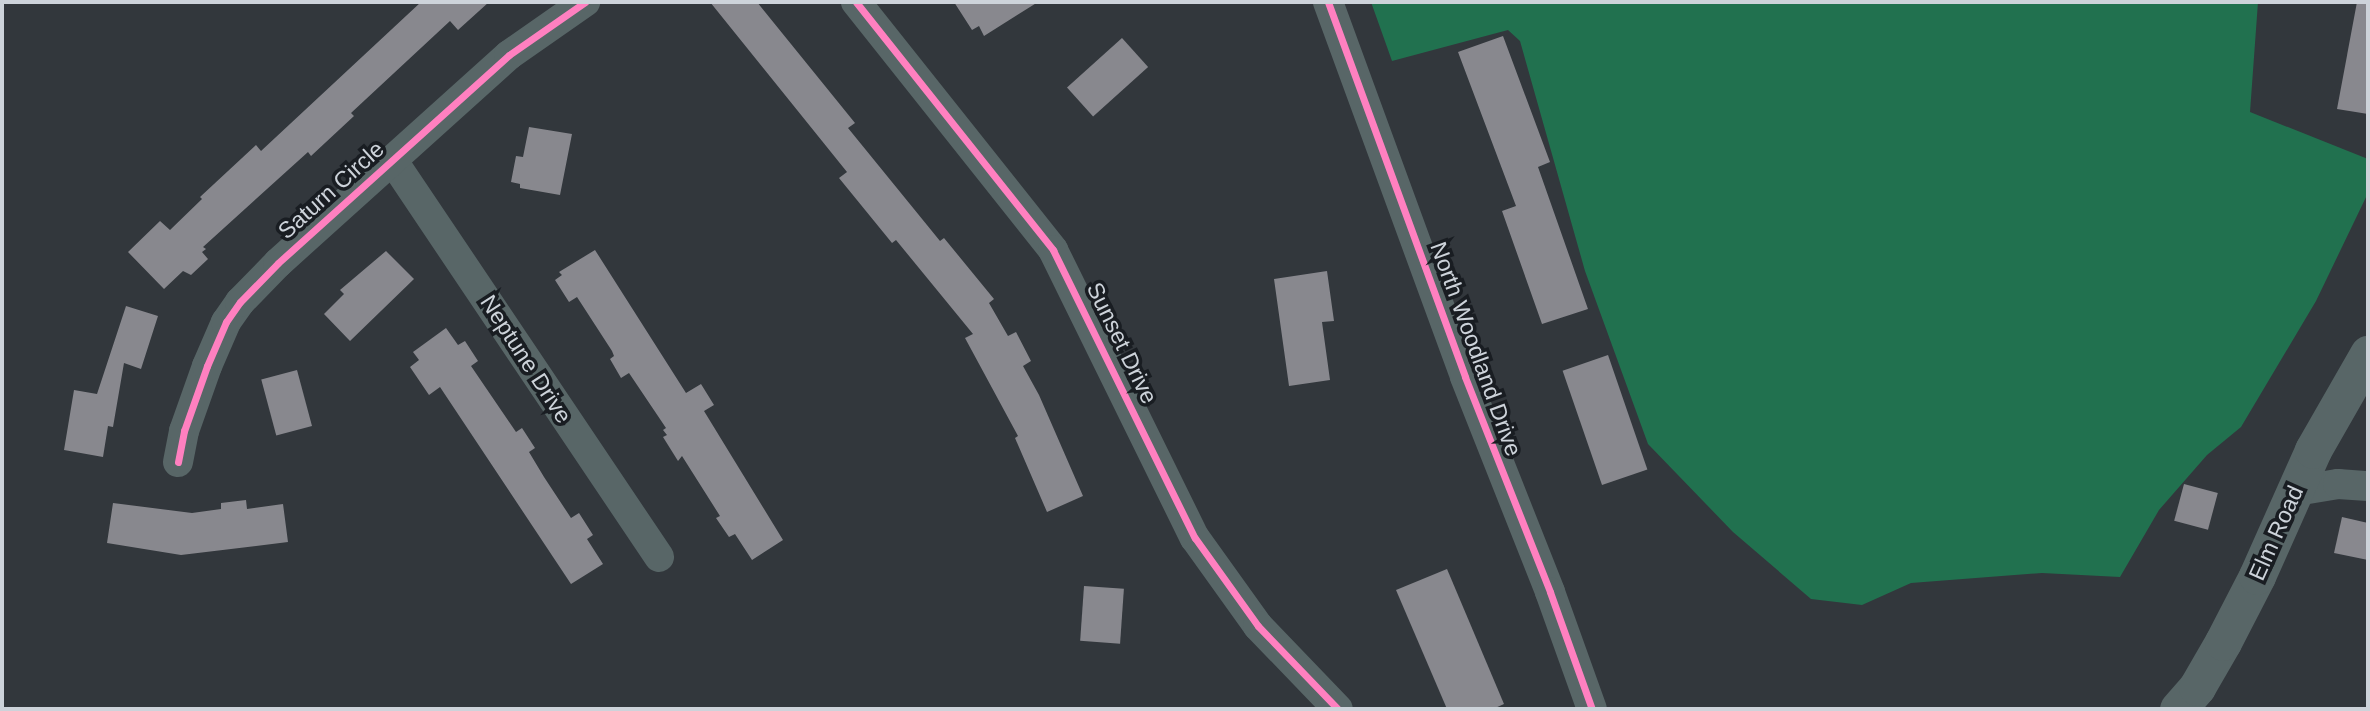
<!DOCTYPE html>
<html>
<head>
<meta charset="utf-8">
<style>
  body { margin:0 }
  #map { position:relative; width:2370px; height:711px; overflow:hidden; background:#32373c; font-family:Helvetica,sans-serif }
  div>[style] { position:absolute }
  .forest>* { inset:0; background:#21714f }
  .building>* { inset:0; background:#88888e; transform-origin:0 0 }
  .minor>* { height:30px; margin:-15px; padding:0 15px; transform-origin:15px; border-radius:15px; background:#586667 }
  .tertiary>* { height:37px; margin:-18.5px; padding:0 18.5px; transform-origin:18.5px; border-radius:18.5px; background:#586667 }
  .cycleway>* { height:7px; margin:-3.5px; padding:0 3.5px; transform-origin:3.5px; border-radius:3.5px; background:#ff80c0 }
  span { translate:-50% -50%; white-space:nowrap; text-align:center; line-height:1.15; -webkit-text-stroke:7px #191d22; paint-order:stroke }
  .street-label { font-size:23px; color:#cdd3da }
  .frame { position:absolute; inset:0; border:4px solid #cdd3da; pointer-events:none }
</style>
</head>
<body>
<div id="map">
  <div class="forest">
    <i style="clip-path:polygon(1371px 2px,2258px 2px,2250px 112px,2368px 159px,2368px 193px,2316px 301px,2241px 427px,2207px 455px,2159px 510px,2120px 577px,2042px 573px,1911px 583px,1862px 605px,1811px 599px,1733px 532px,1648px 444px,1585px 271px,1520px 41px,1508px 30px,1392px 61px)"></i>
  </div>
  <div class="building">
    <i style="clip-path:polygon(421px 2px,489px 2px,458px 30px,450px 21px,351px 113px,354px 116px,311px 156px,308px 152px,203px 247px,206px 249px,202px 252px,208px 259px,191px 275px,183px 271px,164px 289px,128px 252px,160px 221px,170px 230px,202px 199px,200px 197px,256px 145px,261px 151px)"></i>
    <i style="clip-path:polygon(710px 2px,757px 2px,855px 123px,848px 128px,940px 241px,944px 238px,994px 299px,989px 303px,1008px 336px,1016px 332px,1031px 361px,1023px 366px,1039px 395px,1083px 496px,1047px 512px,1015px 438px,1018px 436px,965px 338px,973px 334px,896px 240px,892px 243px,839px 178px,847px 172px)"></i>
    <i style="clip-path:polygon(954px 2px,1038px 2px,984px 36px,979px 26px,972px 30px)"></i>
    <i style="clip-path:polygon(2357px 2px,2368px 2px,2368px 114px,2337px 109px)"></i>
    <i style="clip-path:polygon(1503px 36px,1550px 162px,1538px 167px,1588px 309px,1542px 324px,1502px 211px,1516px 206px,1458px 52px)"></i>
    <i style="left:1122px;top:38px;width:39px;height:74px;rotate:48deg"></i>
    <i style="clip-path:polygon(529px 127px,572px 134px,560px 195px,520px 188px,520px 184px,511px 182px,516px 156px,523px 157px)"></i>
    <i style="clip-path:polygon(595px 250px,686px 393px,701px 384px,714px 405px,704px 411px,783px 540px,752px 560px,735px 534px,729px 537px,716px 518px,720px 516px,682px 456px,678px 461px,663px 437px,667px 435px,663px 430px,666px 428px,629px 373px,621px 378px,610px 359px,614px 356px,612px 351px,577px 297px,569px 302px,555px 280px,562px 275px,559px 272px)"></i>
    <i style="clip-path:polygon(386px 251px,414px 279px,350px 341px,324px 314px,344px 294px,340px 290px)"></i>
    <i style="clip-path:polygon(1327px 271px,1334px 321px,1322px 322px,1330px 380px,1289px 386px,1274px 279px)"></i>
    <i style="clip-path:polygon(126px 306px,158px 316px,141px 369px,124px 363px,113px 427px,108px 426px,103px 457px,64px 450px,74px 390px,97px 394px)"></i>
    <i style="clip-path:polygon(446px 328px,458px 345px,465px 341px,478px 361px,471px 366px,516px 432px,522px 428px,535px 448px,529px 452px,544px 477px,571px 518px,579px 513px,593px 535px,587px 539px,603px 564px,571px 584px,440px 387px,429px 395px,410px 367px,419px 360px,413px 352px)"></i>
    <i style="left:1608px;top:355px;width:121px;height:48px;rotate:71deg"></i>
    <i style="left:297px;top:370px;width:58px;height:37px;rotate:75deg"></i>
    <i style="left:2184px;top:484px;width:35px;height:38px;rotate:15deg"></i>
    <i style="clip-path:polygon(246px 500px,247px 509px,283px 504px,288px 542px,181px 555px,107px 543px,113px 503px,192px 513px,221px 509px,221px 503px)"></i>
    <i style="clip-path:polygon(2342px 517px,2368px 523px,2368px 560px,2334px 553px)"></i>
    <i style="clip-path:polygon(1447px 569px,1504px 704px,1493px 709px,1447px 709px,1396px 590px)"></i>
    <i style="left:1084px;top:586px;width:40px;height:55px;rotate:4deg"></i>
  </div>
  <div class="minor">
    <i style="left:856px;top:2px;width:317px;rotate:51.5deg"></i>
    <i style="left:1053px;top:250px;width:321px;rotate:63.8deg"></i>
    <i style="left:1195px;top:538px;width:108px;rotate:54.4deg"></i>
    <i style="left:1258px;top:626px;width:115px;rotate:46.1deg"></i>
    <i style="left:1328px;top:2px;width:399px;rotate:69.9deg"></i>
    <i style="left:1465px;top:377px;width:231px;rotate:68.4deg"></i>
    <i style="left:1550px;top:592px;width:124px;rotate:70.3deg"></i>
    <i style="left:393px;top:161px;width:477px;rotate:56.1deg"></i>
    <i style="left:178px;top:462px;width:32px;rotate:-79deg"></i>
    <i style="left:184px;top:431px;width:69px;rotate:-70.5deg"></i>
    <i style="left:207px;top:366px;width:48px;rotate:-66.6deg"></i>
    <i style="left:226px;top:322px;width:24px;rotate:-55deg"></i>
    <i style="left:240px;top:302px;width:54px;rotate:-45.7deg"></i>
    <i style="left:278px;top:263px;width:311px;rotate:-42deg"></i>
    <i style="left:509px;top:55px;width:93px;rotate:-34.9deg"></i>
    <i style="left:2296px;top:491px;width:43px;rotate:-9.5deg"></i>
    <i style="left:2338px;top:484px;width:30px;rotate:4deg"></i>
  </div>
  <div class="tertiary">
    <i style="left:2178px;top:709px;width:29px;rotate:-49deg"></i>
    <i style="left:2197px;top:687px;width:52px;rotate:-60deg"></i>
    <i style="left:2223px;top:642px;width:74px;rotate:-62.7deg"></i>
    <i style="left:2257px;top:576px;width:138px;rotate:-66deg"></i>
    <i style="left:2313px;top:450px;width:111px;rotate:-60.2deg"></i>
  </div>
  <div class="cycleway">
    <i style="left:856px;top:2px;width:317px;rotate:51.5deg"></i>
    <i style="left:1053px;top:250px;width:321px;rotate:63.8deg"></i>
    <i style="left:1195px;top:538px;width:108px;rotate:54.4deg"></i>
    <i style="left:1258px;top:626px;width:115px;rotate:46.1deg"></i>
    <i style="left:1328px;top:2px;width:399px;rotate:69.9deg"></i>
    <i style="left:1465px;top:377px;width:231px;rotate:68.4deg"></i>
    <i style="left:1550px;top:592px;width:124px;rotate:70.3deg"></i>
    <i style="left:178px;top:462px;width:32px;rotate:-79deg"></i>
    <i style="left:184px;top:431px;width:69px;rotate:-70.5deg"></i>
    <i style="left:207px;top:366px;width:48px;rotate:-66.6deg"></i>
    <i style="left:226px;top:322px;width:24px;rotate:-55deg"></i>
    <i style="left:240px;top:302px;width:54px;rotate:-45.7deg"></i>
    <i style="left:278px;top:263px;width:311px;rotate:-42deg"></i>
    <i style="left:509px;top:55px;width:93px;rotate:-34.9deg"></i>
  </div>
  <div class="street-label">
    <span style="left:331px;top:190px;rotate:-42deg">Saturn Circle</span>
    <span style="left:1122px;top:343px;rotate:64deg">Sunset Drive</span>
    <span style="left:1476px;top:349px;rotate:70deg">North Woodland Drive</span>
    <span style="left:526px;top:359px;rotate:57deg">Neptune Drive</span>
    <span style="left:2276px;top:533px;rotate:-66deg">Elm Road</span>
  </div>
  <div class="frame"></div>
</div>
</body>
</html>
